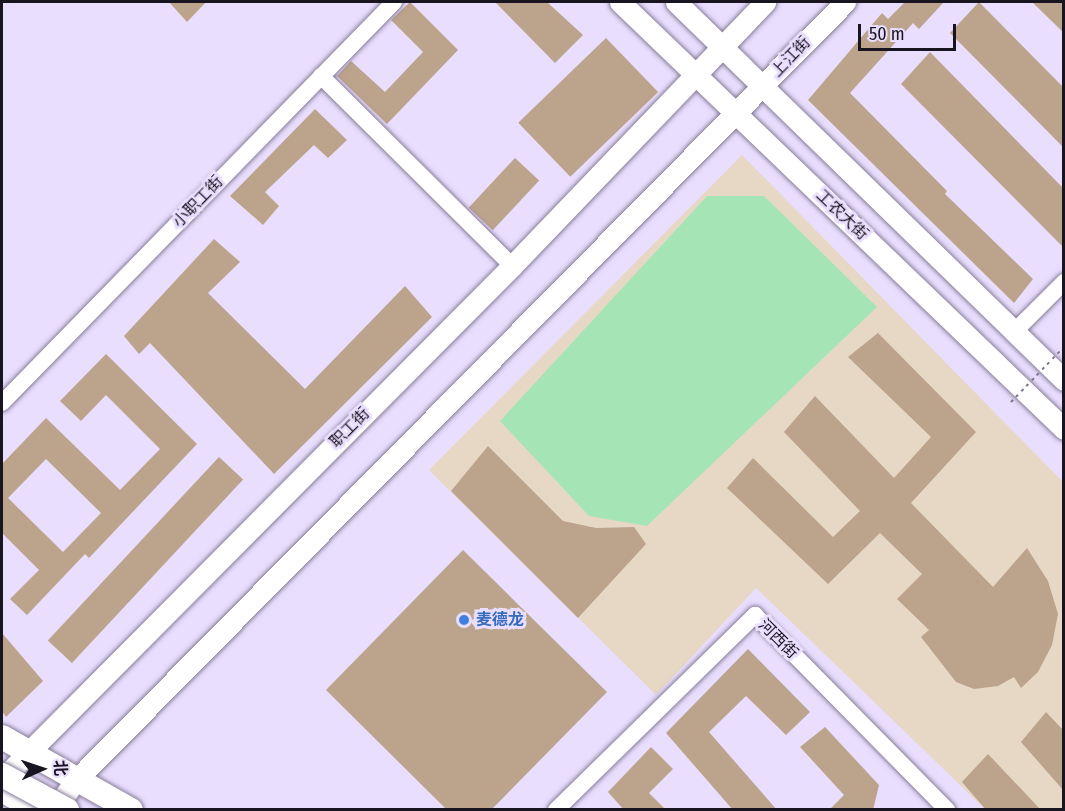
<!DOCTYPE html>
<html>
<head>
<meta charset="utf-8">
<style>
  body { margin:0 }
  #map { position:relative; width:1065px; height:811px; overflow:hidden; background:#e9defd; font-family:"Fira Sans Condensed","Noto Sans SC",sans-serif }
  div>[style] { position:absolute }
  .education>* { inset:0; background:#e6d8c5 }
  .green>* { inset:0; background:#a5e5b5 }
  .building>* { inset:0; background:#bca38c; transform-origin:0 0 }
  .roads { filter:drop-shadow(0 0 2px #887d9a) drop-shadow(0 0 2px #887d9a) }
  .minor>* { height:16px; margin:-8px; padding:0 8px; transform-origin:8px; border-radius:8px; background:#fff }
  .major>* { height:21px; margin:-10.5px; padding:0 10.5px; transform-origin:10.5px; border-radius:10.5px; background:#fff }
  .highway>* { height:24px; margin:-12px; padding:0 12px; transform-origin:12px; border-radius:12px; background:#fff }
  .path-bridge>* { height:2px; margin-top:-1px; transform-origin:0; background:repeating-linear-gradient(90deg,#7b7488 0 3px,transparent 0 7.5px) }
  .bridges { filter:drop-shadow(0 0 2px #887d9a) drop-shadow(0 0 2px #887d9a) }
  .highway-bridge>* { height:24px; margin:-12px; padding:0 12px; transform-origin:12px; border-radius:12px; background:#fff }
  .dots>* { width:16px; height:16px; translate:-50% -50%; box-sizing:border-box; border:3px solid #e9defd; border-radius:50% }
  span { translate:-50% -50%; white-space:nowrap; text-align:center; line-height:1.15; -webkit-text-stroke:6px #e9defd; paint-order:stroke }
  .street-label { font-size:16px; color:#191520 }
  .shop-label { font-size:16px; color:#366cbe; font-weight:700 }
  .left { translate:0 -50%; text-align:left }
  .frame { position:absolute; inset:0; border:3px solid #191520; pointer-events:none }
  .north { position:absolute; left:12px; top:739px; width:60px; height:60px; -webkit-text-stroke:4px #e9defd; paint-order:stroke; rotate:87deg; font-size:16px; font-weight:700; line-height:24px; text-align:center; color:#191520 }
  .north::after { content:''; display:block; margin:auto; width:21px; height:27px; background:#191520; clip-path:polygon(50% 0,100% 100%,50% 72%,0 100%) }
  .scale { position:absolute; left:858px; top:24px; width:98px; height:27px; box-sizing:border-box; border:3px solid #191520; border-top:0; padding-left:8px; font-size:18px; line-height:21px; white-space:nowrap; color:#191520; -webkit-text-stroke:4px #e9defd; paint-order:stroke }
</style>
</head>
<body>
<div id="map">
  <div class="education">
    <i style="clip-path:polygon(742px 155px,1063px 482px,1063px 809px,985px 809px,756px 588px,656px 695px,429px 470px)"></i>
  </div>
  <div class="green">
    <i style="clip-path:polygon(707px 196px,764px 196px,877px 307px,647px 526px,589px 516px,500px 421px)"></i>
  </div>
  <div class="building">
    <i style="clip-path:polygon(169px 2px,206px 2px,187px 22px)"></i>
    <i style="clip-path:polygon(410px 2px,458px 50px,387px 124px,337px 76px,351px 61px,385px 92px,423px 52px,391px 20px)"></i>
    <i style="clip-path:polygon(495px 2px,547px 2px,583px 35px,555px 63px)"></i>
    <i style="clip-path:polygon(905px 2px,944px 2px,919px 29px,913px 23px,850px 93px,947px 191px,945px 194px,1033px 279px,1014px 303px,808px 100px,882px 13px,888px 19px)"></i>
    <i style="clip-path:polygon(979px 2px,1064px 88px,1064px 148px,950px 33px)"></i>
    <i style="clip-path:polygon(1032px 2px,1064px 2px,1064px 33px)"></i>
    <i style="left:606px;top:38px;width:75px;height:122px;rotate:46deg"></i>
    <i style="clip-path:polygon(930px 52px,1064px 189px,1064px 248px,901px 84px)"></i>
    <i style="clip-path:polygon(315px 109px,347px 140px,328px 158px,314px 145px,265px 192px,279px 206px,263px 225px,230px 196px)"></i>
    <i style="left:515px;top:158px;width:33px;height:68px;rotate:43deg"></i>
    <i style="clip-path:polygon(214px 239px,240px 262px,208px 293px,305px 389px,405px 286px,432px 317px,274px 474px,150px 343px,139px 354px,124px 336px)"></i>
    <i style="clip-path:polygon(878px 333px,976px 432px,911px 503px,993px 587px,1027px 548px,1048px 581px,1058px 614px,1052px 645px,1038px 672px,1021px 688px,1014px 677px,998px 686px,974px 689px,956px 682px,921px 637px,929px 630px,897px 599px,922px 574px,880px 533px,828px 584px,727px 488px,753px 458px,833px 537px,860px 511px,784px 432px,815px 396px,894px 478px,931px 437px,848px 357px)"></i>
    <i style="clip-path:polygon(evenodd,106px 354px,197px 444px,89px 558px,85px 554px,27px 615px,10px 599px,39px 570px,2px 533px,2px 464px,46px 418px,120px 490px,160px 449px,106px 395px,81px 421px,60px 401px,106px 354px,46px 459px,101px 513px,63px 552px,8px 498px,46px 459px)"></i>
    <i style="clip-path:polygon(488px 446px,563px 521px,596px 528px,634px 527px,646px 544px,578px 618px,451px 491px)"></i>
    <i style="left:219px;top:457px;width:33px;height:251px;rotate:43deg"></i>
    <i style="clip-path:polygon(463px 550px,607px 692px,491px 810px,447px 810px,326px 690px)"></i>
    <i style="clip-path:polygon(2px 633px,43px 681px,6px 717px,2px 711px)"></i>
    <i style="clip-path:polygon(748px 649px,810px 712px,786px 735px,746px 696px,709px 732px,777px 810px,733px 810px,666px 733px)"></i>
    <i style="clip-path:polygon(1046px 712px,1064px 731px,1064px 791px,1021px 742px)"></i>
    <i style="clip-path:polygon(825px 727px,879px 785px,873px 810px,829px 810px,844px 795px,800px 747px)"></i>
    <i style="clip-path:polygon(651px 747px,673px 769px,649px 793px,666px 810px,624px 810px,608px 792px)"></i>
    <i style="clip-path:polygon(988px 754px,1041px 810px,986px 810px,962px 782px)"></i>
  </div>
  <div class="roads">
    <div class="minor">
      <i style="left:321px;top:76px;width:269px;rotate:44.8deg"></i>
      <i style="left:1014px;top:332px;width:71px;rotate:-45deg"></i>
      <i style="left:2px;top:403px;width:561px;rotate:-45.65deg"></i>
      <i style="left:556px;top:810px;width:279px;rotate:-44.4deg"></i>
      <i style="left:755px;top:615px;width:274px;rotate:45.4deg"></i>
    </div>
    <div class="major">
      <i style="left:620px;top:2px;width:616px;rotate:43.88deg"></i>
      <i style="left:676px;top:2px;width:542px;rotate:44.25deg"></i>
      <i style="left:2px;top:779px;width:723px;rotate:-45.17deg"></i>
      <i style="left:512px;top:266px;width:366px;rotate:-46.2deg"></i>
      <i style="left:54px;top:810px;width:37px;rotate:-54deg"></i>
      <i style="left:76px;top:780px;width:1094px;rotate:-45.33deg"></i>
    </div>
    <div class="highway">
      <i style="left:2px;top:737px;width:148px;rotate:29.5deg"></i>
      <i style="left:2px;top:790px;width:41px;rotate:29.1deg"></i>
    </div>
  </div>
  <div class="path-bridge">
    <i style="left:1011px;top:402px;width:74px;rotate:-46.1deg"></i>
  </div>
  <div class="bridges">
    <div class="highway-bridge">
      <i style="left:2px;top:775px;width:74px;rotate:28.3deg"></i>
    </div>
  </div>
  <div class="dots">
    <i style="left:464px;top:620px;background:#3f7fe0"></i>
  </div>
  <div class="street-label">
    <span style="left:791px;top:57px;rotate:-46deg">上江街</span>
    <span style="left:198px;top:202px;rotate:-46deg">小职工街</span>
    <span style="left:842px;top:215px;rotate:44deg">工农大街</span>
    <span style="left:350px;top:428px;rotate:-45deg">职工街</span>
    <span style="left:778px;top:639px;rotate:45deg">河西街</span>
  </div>
  <div class="shop-label">
    <span class="left" style="left:476px;top:620px">麦德龙</span>
  </div>
  <div class="frame"></div>
  <div class="north">北</div>
  <div class="scale">50 m</div>
</div>
</body>
</html>
